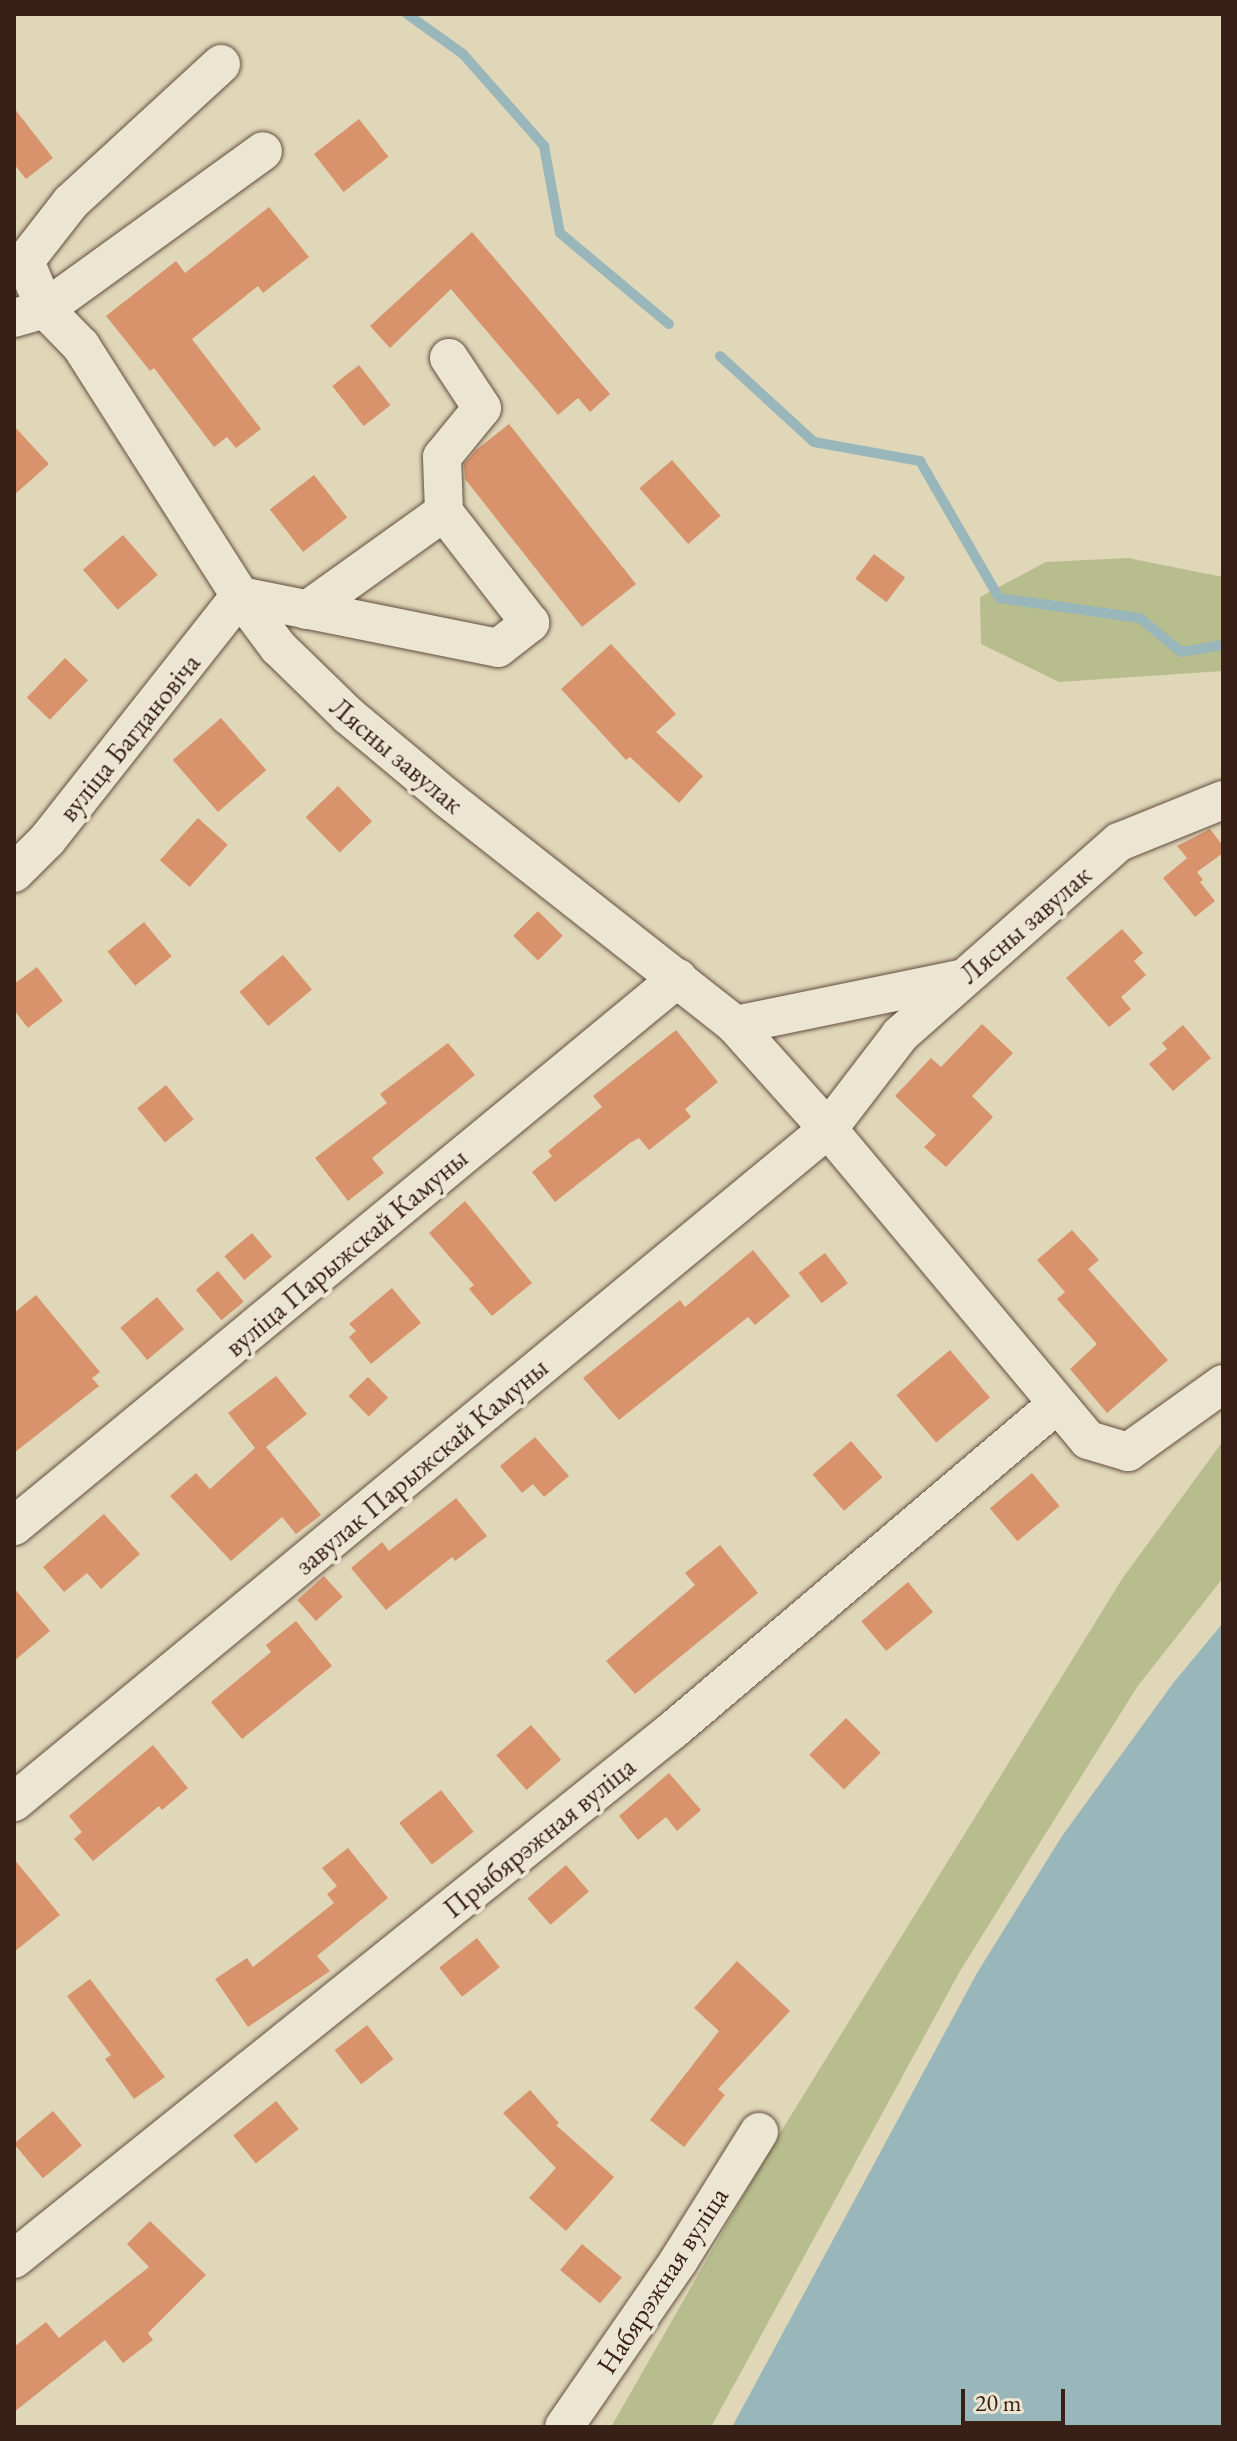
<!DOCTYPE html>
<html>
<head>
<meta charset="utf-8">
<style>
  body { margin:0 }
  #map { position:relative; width:1237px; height:2441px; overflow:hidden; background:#e0d7b9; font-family:"EB Garamond",serif }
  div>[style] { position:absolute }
  .green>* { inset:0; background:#b7bd8c }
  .water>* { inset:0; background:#99b7ba }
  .stream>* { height:10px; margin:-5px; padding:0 5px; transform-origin:5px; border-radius:5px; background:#99b7ba }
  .building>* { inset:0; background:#d8936d; transform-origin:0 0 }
  .roads { filter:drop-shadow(0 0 2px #634e3f) drop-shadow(0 0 2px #634e3f) }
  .minor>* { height:38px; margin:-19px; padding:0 19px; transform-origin:19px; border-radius:19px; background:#ebe5d2 }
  span { translate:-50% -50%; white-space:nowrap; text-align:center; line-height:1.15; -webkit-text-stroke:8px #ebe5d2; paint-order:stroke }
  .street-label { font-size:28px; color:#392016 }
  .frame { position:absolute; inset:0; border:16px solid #392016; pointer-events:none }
  .scale { position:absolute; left:961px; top:2389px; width:104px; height:36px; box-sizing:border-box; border:4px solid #392016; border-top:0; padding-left:10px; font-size:24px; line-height:28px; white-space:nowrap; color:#392016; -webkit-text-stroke:6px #ebe5d2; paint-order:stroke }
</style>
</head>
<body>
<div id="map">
  <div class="green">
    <i style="clip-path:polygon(1128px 558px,1223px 577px,1223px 671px,1059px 682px,981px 644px,980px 597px,1046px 562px)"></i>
    <i style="clip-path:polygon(1223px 1441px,1223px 1578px,1137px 1687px,960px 1971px,711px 2427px,611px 2427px,769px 2151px,1122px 1579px)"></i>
  </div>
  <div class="water">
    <i style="clip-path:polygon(1223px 1623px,1223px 2427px,732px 2427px,977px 1973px,1062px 1836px,1174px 1682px)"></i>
  </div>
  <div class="stream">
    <i style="left:407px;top:14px;width:69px;rotate:35.5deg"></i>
    <i style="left:463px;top:54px;width:123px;rotate:48.6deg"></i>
    <i style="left:544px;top:146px;width:88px;rotate:79.6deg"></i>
    <i style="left:560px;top:233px;width:142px;rotate:39.9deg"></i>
    <i style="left:720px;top:356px;width:127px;rotate:42.5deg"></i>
    <i style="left:814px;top:442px;width:108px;rotate:10.2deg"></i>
    <i style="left:920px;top:461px;width:158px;rotate:60deg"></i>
    <i style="left:999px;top:598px;width:142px;rotate:8.1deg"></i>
    <i style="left:1140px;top:618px;width:53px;rotate:39.7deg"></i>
    <i style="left:1181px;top:652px;width:43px;rotate:-9.5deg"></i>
  </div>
  <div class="building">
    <i style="clip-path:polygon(14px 108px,53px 158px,26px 179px,14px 164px)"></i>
    <i style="left:359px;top:119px;width:48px;height:57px;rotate:52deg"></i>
    <i style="clip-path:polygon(269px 207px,309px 257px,263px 293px,258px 286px,192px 339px,261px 429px,236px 448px,227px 437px,214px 447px,154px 368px,150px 371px,106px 316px,176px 261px,185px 273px)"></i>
    <i style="clip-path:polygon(472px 232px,610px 394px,590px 412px,578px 398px,558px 415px,451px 289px,390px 348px,370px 326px)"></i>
    <i style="left:359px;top:365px;width:51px;height:34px;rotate:52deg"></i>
    <i style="clip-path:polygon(509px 424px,636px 584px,582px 627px,465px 479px,464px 464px,476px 450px)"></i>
    <i style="clip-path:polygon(14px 426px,49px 464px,14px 495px)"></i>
    <i style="left:672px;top:460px;width:74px;height:43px;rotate:49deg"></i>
    <i style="left:314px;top:475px;width:54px;height:56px;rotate:52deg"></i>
    <i style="left:123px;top:535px;width:53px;height:53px;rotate:49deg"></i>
    <i style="left:874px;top:554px;width:39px;height:31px;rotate:37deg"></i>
    <i style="clip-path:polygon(611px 644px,676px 714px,656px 732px,703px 776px,679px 803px,630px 757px,626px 760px,561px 689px)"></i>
    <i style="left:65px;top:658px;width:32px;height:55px;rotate:44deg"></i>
    <i style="left:221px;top:718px;width:69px;height:64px;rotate:49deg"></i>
    <i style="left:338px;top:786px;width:49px;height:45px;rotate:46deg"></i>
    <i style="left:198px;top:818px;width:40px;height:57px;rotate:42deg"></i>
    <i style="clip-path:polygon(1210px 829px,1223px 846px,1223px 853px,1197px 872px,1203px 880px,1200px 882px,1215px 901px,1195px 917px,1163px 878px,1187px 858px,1177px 846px)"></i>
    <i style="left:538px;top:911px;width:35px;height:35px;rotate:45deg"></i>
    <i style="left:144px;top:922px;width:44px;height:47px;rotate:51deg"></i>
    <i style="clip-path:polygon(1122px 929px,1143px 953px,1134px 961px,1146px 975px,1121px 997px,1131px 1009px,1109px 1027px,1066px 978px)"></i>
    <i style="left:283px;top:955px;width:45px;height:57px;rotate:50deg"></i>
    <i style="clip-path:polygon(37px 967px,63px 1001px,28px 1028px,14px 1010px,14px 984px)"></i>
    <i style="clip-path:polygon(982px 1024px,1013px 1053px,972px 1096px,993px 1117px,946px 1167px,924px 1147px,936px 1135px,895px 1096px,931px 1058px,941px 1067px)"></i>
    <i style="clip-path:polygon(1183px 1025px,1211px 1058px,1173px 1091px,1149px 1064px,1167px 1049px,1162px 1043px)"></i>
    <i style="clip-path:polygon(676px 1030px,718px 1082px,685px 1109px,691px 1117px,649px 1150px,639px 1138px,630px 1143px,555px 1202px,532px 1172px,552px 1156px,548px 1151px,602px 1107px,593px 1096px)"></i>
    <i style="clip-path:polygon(448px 1043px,475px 1075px,372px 1158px,384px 1173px,348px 1201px,315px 1158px,387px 1103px,380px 1094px)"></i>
    <i style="left:166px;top:1085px;width:44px;height:37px;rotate:51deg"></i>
    <i style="clip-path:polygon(465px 1201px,532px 1283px,492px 1316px,469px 1289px,474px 1285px,429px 1233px)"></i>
    <i style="clip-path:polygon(1072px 1230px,1099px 1260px,1088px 1269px,1168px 1360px,1107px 1413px,1070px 1369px,1097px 1344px,1057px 1299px,1065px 1292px,1037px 1260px)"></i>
    <i style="left:252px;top:1233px;width:31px;height:36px;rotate:50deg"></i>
    <i style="clip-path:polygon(753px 1250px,790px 1296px,755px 1325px,748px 1317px,619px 1420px,583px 1378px,680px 1300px,685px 1307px)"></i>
    <i style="left:825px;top:1253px;width:38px;height:33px;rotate:53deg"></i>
    <i style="left:218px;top:1271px;width:40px;height:29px;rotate:50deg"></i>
    <i style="clip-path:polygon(392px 1288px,421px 1323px,371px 1364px,349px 1337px,356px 1331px,349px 1324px)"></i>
    <i style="clip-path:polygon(36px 1295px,100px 1372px,92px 1378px,99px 1386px,14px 1453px,14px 1313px)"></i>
    <i style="left:157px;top:1297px;width:42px;height:48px;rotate:50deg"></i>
    <i style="left:950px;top:1350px;width:62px;height:70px;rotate:50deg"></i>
    <i style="clip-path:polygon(276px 1376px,307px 1414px,266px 1447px,321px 1515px,296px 1534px,282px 1517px,231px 1561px,170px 1496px,196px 1473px,210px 1489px,255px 1448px,228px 1413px)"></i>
    <i style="left:368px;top:1377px;width:29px;height:27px;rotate:46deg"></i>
    <i style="clip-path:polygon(535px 1437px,569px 1476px,544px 1497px,533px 1484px,522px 1493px,500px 1466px)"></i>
    <i style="left:851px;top:1441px;width:48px;height:51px;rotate:49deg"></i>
    <i style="left:1032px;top:1473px;width:43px;height:55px;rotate:50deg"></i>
    <i style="clip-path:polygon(456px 1498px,487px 1536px,455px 1561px,452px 1557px,386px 1610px,351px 1568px,382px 1542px,389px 1551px)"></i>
    <i style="clip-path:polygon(104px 1514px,140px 1554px,101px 1589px,87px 1573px,64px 1592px,43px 1567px)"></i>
    <i style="clip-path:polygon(720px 1545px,758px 1593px,635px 1694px,606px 1661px,695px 1585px,685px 1573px)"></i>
    <i style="left:324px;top:1576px;width:28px;height:36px;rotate:48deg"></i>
    <i style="left:908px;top:1582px;width:39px;height:61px;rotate:50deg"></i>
    <i style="clip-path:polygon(14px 1588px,50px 1631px,14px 1661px)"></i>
    <i style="clip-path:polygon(296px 1621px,332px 1666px,242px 1739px,211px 1702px,271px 1652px,266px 1645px)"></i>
    <i style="left:846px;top:1718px;width:49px;height:52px;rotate:45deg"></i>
    <i style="left:531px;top:1725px;width:46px;height:46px;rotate:49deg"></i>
    <i style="clip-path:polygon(153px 1745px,188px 1788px,162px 1810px,159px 1806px,93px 1861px,74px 1839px,82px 1832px,69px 1816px)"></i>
    <i style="clip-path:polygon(669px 1773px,701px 1810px,677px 1831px,666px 1817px,638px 1840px,619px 1816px)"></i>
    <i style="left:441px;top:1790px;width:53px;height:53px;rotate:52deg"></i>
    <i style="clip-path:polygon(348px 1848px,388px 1898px,317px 1956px,330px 1971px,248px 2027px,215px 1979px,247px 1958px,253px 1967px,334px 1903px,327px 1894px,337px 1886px,322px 1868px)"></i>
    <i style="clip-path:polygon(14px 1859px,60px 1915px,14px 1952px)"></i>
    <i style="left:566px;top:1865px;width:35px;height:51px;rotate:49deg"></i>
    <i style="left:477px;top:1938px;width:37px;height:48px;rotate:52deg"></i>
    <i style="clip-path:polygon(737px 1961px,790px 2011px,718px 2089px,725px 2095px,684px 2147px,650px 2120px,719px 2031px,694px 2008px)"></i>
    <i style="clip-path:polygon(90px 1979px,165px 2077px,134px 2099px,105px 2059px,111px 2055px,67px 1996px)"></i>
    <i style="left:367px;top:2025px;width:43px;height:41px;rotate:52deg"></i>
    <i style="clip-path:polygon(530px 2090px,559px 2123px,556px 2125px,614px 2177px,566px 2231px,529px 2198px,556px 2168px,503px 2113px)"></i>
    <i style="left:276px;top:2101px;width:36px;height:55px;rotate:51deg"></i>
    <i style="left:53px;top:2111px;width:45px;height:51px;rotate:50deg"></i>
    <i style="clip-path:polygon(150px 2221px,206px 2275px,148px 2333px,153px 2340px,123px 2363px,105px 2340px,14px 2412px,14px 2347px,46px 2322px,59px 2338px,149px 2267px,127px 2244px)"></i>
    <i style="left:582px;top:2244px;width:52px;height:34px;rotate:40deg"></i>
  </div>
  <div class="roads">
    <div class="minor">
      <i style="left:221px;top:64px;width:204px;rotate:137.4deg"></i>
      <i style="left:71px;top:202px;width:75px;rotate:127.9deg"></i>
      <i style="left:25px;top:261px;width:52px;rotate:67.4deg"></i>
      <i style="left:45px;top:309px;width:52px;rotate:45.8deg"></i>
      <i style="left:81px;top:346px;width:296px;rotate:57.5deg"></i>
      <i style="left:240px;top:596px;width:64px;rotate:53.3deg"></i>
      <i style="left:278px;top:647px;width:99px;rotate:44.2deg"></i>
      <i style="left:349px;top:716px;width:128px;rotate:39.9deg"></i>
      <i style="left:447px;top:798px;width:367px;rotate:38.2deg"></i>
      <i style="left:735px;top:1025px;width:140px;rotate:48.2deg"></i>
      <i style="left:828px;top:1129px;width:405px;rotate:50.1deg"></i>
      <i style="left:1088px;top:1440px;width:42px;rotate:16.7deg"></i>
      <i style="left:1128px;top:1452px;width:117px;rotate:-35.6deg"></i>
      <i style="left:14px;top:318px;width:32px;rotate:-16deg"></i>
      <i style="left:45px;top:309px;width:269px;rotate:-35.9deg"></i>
      <i style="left:307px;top:610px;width:168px;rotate:-35.6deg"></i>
      <i style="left:14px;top:873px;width:47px;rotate:-45deg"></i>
      <i style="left:47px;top:840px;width:311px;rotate:-51.7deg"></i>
      <i style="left:240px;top:596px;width:263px;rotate:11.4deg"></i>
      <i style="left:498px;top:648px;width:41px;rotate:-38deg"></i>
      <i style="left:530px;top:623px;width:140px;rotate:-127.8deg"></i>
      <i style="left:444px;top:512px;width:55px;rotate:-92.1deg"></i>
      <i style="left:442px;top:457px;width:63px;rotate:-50.8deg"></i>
      <i style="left:482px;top:408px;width:60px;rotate:-123.4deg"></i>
      <i style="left:735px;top:1025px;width:230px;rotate:-11.6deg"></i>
      <i style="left:14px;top:1526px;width:861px;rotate:-39.53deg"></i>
      <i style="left:14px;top:1802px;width:1056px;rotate:-39.58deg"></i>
      <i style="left:828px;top:1129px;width:118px;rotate:-52.5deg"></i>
      <i style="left:900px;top:1035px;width:292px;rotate:-41.4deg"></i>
      <i style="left:1119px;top:842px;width:112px;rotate:-22deg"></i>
      <i style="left:14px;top:2259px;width:845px;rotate:-38.76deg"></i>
      <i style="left:673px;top:1730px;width:502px;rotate:-40.32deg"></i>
      <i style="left:564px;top:2427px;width:203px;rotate:-55.4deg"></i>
      <i style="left:679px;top:2260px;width:151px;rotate:-58deg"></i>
    </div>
  </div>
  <div class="street-label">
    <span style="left:129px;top:737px;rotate:-51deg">вуліца Багдановіча</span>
    <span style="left:397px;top:755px;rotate:40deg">Лясны завулак</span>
    <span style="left:1025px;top:924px;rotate:-41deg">Лясны завулак</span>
    <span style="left:346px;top:1252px;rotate:-40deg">вуліца Парыжскай Камуны</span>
    <span style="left:421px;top:1466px;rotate:-40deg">завулак Парыжскай Камуны</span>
    <span style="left:539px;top:1837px;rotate:-39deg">Прыбярэжная вуліца</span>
    <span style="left:662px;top:2280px;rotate:-57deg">Набярэжная вуліца</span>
  </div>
  <div class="frame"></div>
  <div class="scale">20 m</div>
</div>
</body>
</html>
